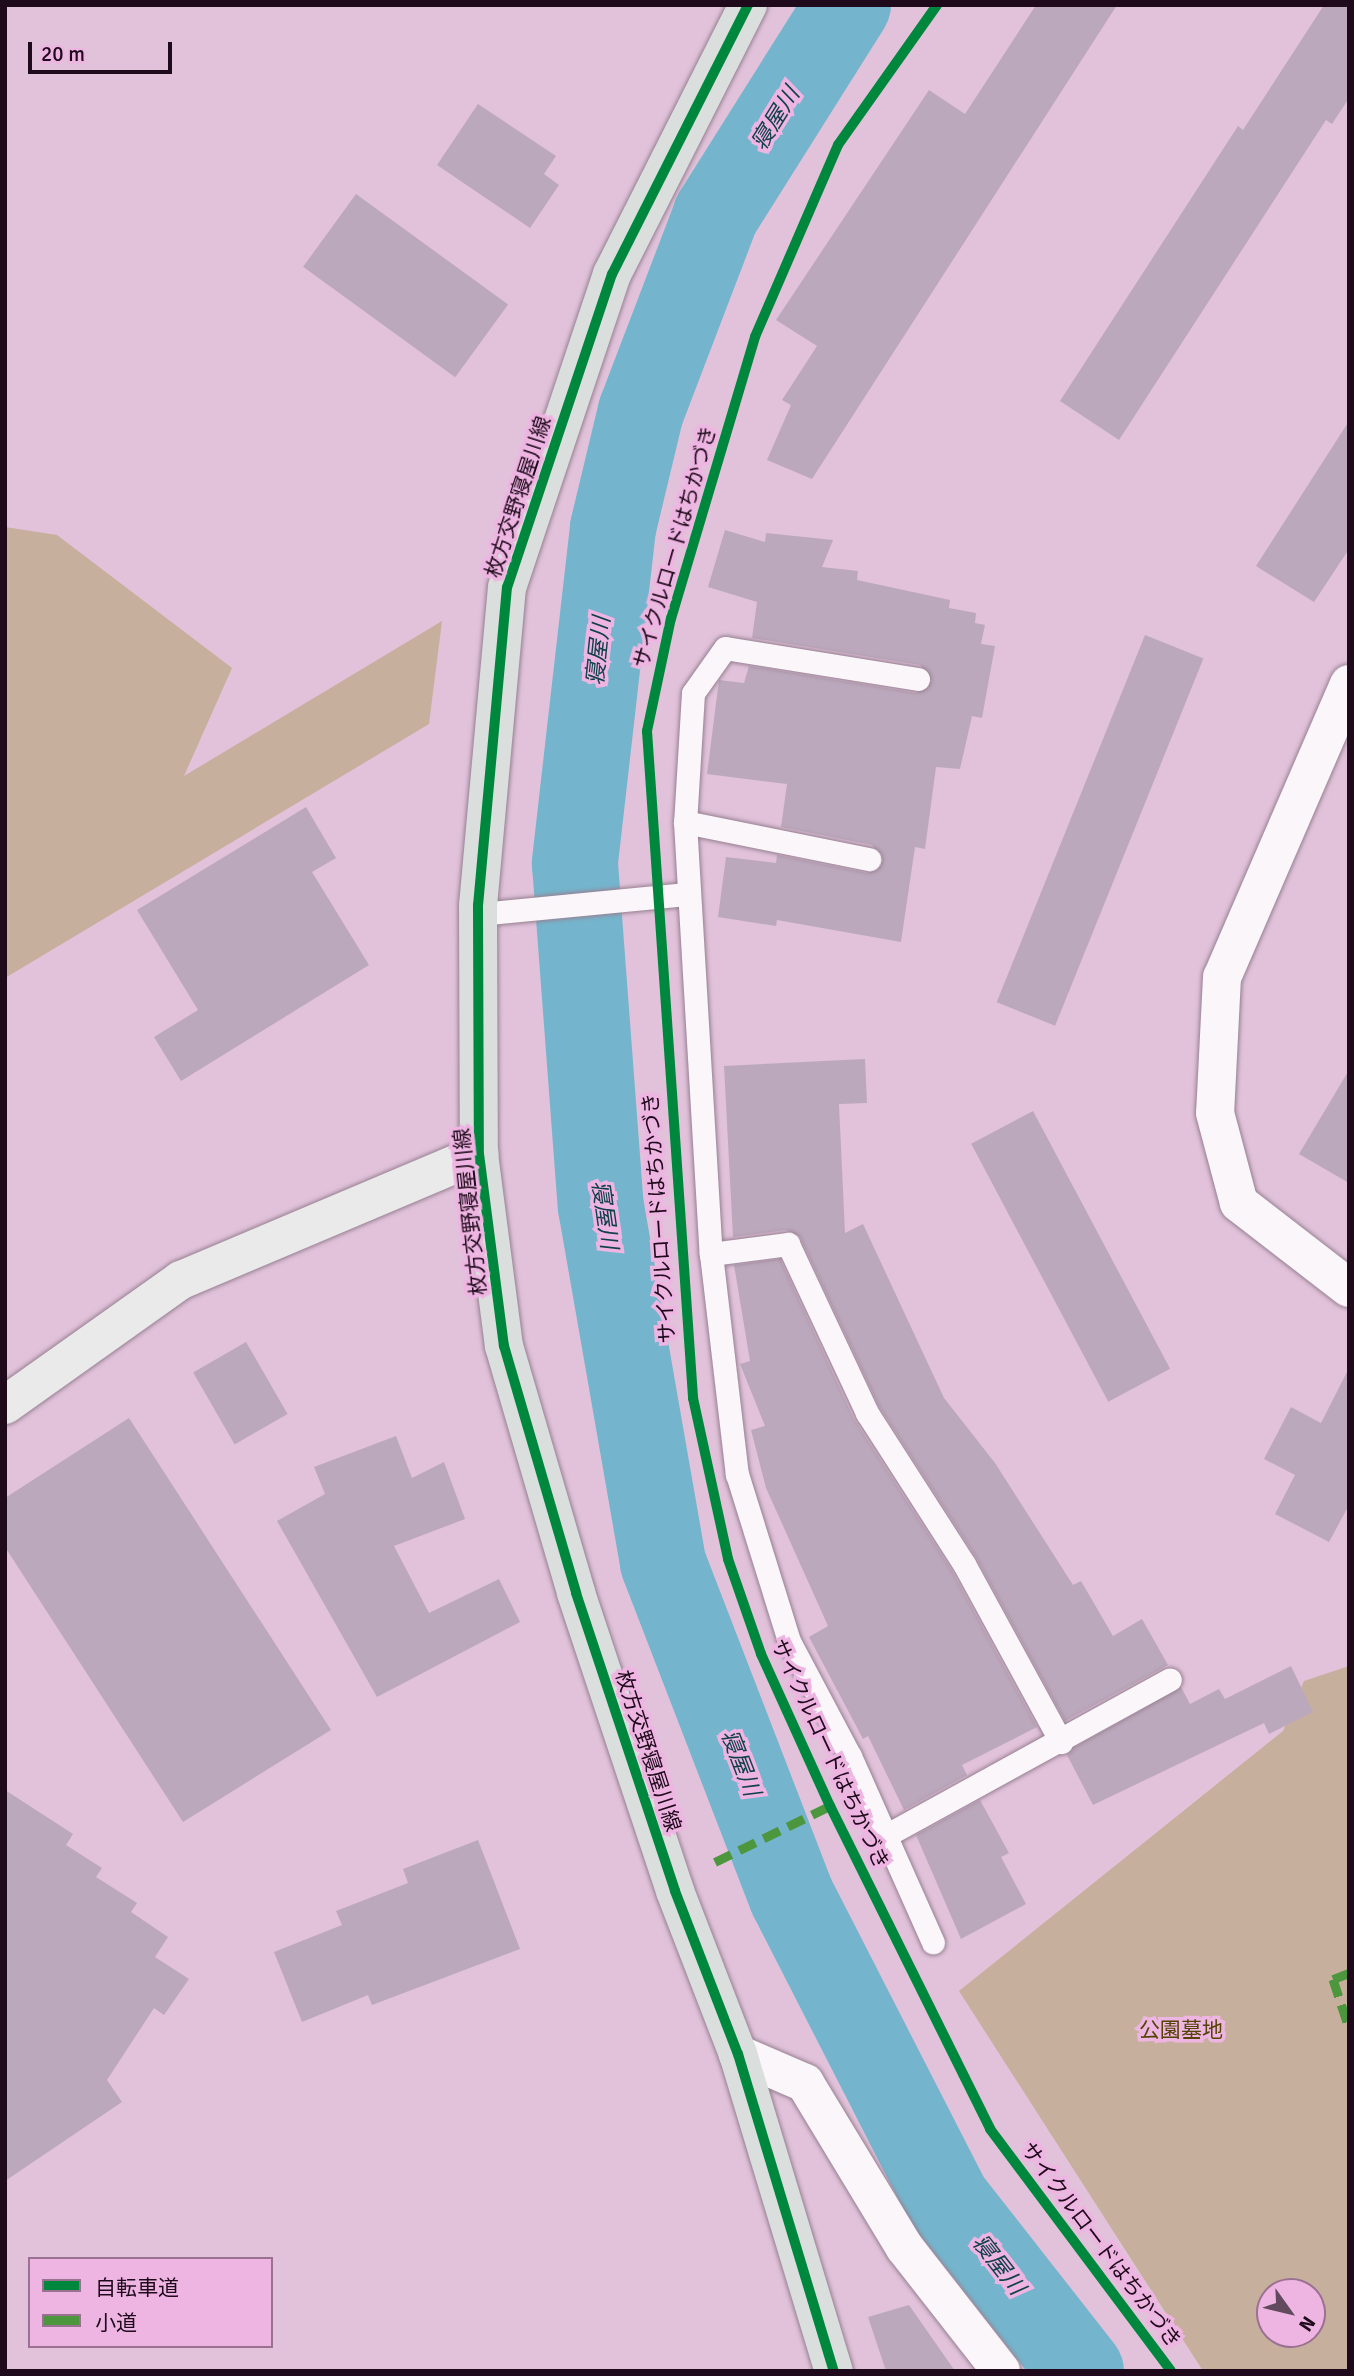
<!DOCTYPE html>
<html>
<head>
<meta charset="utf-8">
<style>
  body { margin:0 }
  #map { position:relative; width:1354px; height:2376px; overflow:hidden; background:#e1c2da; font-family:Signika,"Noto Sans JP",sans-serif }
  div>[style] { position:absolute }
  .green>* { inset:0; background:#c6af9c }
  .river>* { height:86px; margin:-43px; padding:0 43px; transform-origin:43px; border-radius:43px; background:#74b5cd }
  .building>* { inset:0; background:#bca8bc; transform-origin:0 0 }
  .roads { filter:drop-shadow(0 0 2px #978092) drop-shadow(0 0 2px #978092) }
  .lane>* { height:23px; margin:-11.5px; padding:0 11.5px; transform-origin:11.5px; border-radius:11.5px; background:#faf6f9 }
  .street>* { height:38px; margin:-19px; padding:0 19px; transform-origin:19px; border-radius:19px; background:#faf6f9 }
  .secondary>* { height:38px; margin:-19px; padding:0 19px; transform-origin:19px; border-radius:19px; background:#eaeaeb }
  .primary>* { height:38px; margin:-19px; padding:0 19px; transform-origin:19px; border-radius:19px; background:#dadedd }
  .quiet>* { height:9px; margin-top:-4.5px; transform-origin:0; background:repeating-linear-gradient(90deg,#4c963e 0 18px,transparent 0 27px) }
  .cycleway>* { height:10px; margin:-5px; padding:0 5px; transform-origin:5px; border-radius:5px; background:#00873e }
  span { translate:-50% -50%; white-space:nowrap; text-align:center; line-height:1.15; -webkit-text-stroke:7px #eeb5e2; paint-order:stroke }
  .street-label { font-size:21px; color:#1e0a1b }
  .park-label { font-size:21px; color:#544403 }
  .water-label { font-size:23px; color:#10404a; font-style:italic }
  .frame { position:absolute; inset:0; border:7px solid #1e0a1b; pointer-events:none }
  .legend { position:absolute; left:28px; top:2257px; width:245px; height:91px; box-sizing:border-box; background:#eeb5e2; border:2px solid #9b7192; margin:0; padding:9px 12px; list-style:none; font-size:21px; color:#1e0a1b }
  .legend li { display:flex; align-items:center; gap:14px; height:35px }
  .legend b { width:35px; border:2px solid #9b7192 }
  .north { position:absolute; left:1256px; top:2278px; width:70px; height:70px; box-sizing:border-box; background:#eeb5e2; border:2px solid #9b7192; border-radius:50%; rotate:124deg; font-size:19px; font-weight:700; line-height:28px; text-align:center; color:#1e0a1b }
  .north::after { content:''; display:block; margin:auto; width:24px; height:32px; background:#624a5e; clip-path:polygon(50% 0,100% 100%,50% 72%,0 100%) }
  .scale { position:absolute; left:28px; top:42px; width:144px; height:32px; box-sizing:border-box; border:4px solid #1e0a1b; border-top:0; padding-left:9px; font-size:21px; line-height:24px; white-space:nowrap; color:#1e0a1b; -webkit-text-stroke:5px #eeb5e2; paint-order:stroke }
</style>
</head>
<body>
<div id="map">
  <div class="green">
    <i style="clip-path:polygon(5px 527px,57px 535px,232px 668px,184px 776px,442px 621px,429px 724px,5px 978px)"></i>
    <i style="clip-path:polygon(evenodd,1349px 1666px,1349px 2371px,1203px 2371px,959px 1991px,1283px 1731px,1304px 1681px,1349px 1666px,1270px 2292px,1312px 2292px,1312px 2334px,1270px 2334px,1270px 2292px)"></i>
  </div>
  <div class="river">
    <i style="left:848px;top:5px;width:248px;rotate:122.2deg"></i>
    <i style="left:716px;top:215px;width:210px;rotate:110.9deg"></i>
    <i style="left:641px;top:411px;width:120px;rotate:103.5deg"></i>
    <i style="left:613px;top:528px;width:338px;rotate:96.5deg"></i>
    <i style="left:575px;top:864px;width:344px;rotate:85.7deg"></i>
    <i style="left:601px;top:1207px;width:361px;rotate:80.1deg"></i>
    <i style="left:663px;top:1563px;width:358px;rotate:68.9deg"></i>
    <i style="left:792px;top:1897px;width:340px;rotate:62.9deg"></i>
    <i style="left:947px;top:2200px;width:217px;rotate:51.9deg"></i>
  </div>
  <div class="building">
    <i style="clip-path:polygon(1036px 5px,1117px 5px,812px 479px,767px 460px,791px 405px,782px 400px,817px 346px,776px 320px,929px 90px,965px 114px)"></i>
    <i style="clip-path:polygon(1324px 5px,1349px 5px,1349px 98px,1332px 124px,1326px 120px,1119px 440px,1060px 401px,1238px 126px,1243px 130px)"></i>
    <i style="clip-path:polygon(478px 104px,556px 156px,544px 174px,559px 185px,530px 228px,437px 165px)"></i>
    <i style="left:356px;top:194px;width:188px;height:90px;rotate:36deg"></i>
    <i style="clip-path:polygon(1349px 421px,1349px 549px,1314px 602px,1256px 566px)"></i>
    <i style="clip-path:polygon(725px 530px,765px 542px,766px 533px,833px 540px,822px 567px,858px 571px,857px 580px,950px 600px,949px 608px,976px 613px,975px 623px,985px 625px,981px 644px,995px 646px,982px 718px,972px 716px,960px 769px,936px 767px,925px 849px,915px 847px,901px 942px,777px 920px,776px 926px,718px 917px,726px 857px,776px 863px,777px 855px,867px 873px,883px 861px,872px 845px,781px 827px,787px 784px,707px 774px,719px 680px,744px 683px,749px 666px,916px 693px,932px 681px,920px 665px,752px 638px,757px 602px,708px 587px)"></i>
    <i style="left:1145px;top:635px;width:63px;height:396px;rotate:22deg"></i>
    <i style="clip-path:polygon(306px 807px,336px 858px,312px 872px,369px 965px,181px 1081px,154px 1037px,198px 1010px,137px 910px)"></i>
    <i style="clip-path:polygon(865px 1059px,867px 1103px,839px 1104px,845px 1233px,863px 1224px,944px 1398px,995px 1463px,1073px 1585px,1081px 1581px,1113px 1636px,1142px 1619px,1168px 1665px,1065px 1721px,976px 1557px,879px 1406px,800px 1237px,786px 1230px,733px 1237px,724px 1066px)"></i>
    <i style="clip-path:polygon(1349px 1070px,1349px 1183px,1299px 1154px)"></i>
    <i style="left:1033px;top:1111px;width:292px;height:70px;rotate:62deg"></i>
    <i style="clip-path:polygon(780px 1259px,854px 1419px,952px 1571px,1037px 1727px,962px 1765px,967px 1775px,904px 1810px,868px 1736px,863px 1739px,809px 1637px,828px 1626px,766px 1488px,751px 1430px,765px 1426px,740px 1364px,750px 1361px,734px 1265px)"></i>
    <i style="left:246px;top:1342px;width:83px;height:61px;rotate:60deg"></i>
    <i style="clip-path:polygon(1349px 1368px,1349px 1505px,1329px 1542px,1275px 1514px,1295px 1475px,1264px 1459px,1291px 1407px,1321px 1423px)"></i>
    <i style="clip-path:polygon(129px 1418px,331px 1730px,183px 1822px,5px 1547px,5px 1498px)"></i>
    <i style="clip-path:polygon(396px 1436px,412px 1478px,444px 1462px,465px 1519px,394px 1546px,429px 1613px,499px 1579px,520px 1622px,377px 1697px,277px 1521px,325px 1494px,314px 1467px)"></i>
    <i style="clip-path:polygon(1291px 1666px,1313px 1712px,1269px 1734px,1264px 1723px,1093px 1805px,1067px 1755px,1073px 1748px,1181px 1687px,1190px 1704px,1219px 1689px,1225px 1699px)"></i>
    <i style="clip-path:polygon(5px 1790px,73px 1834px,66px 1845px,102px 1868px,96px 1877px,137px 1903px,131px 1912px,168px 1937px,155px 1957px,189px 1979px,164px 2015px,154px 2008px,107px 2080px,122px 2102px,5px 2181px)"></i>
    <i style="clip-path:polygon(980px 1800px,1009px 1853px,1001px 1857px,1026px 1904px,961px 1939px,916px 1835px)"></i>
    <i style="clip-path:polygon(478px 1840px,520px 1949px,372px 2005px,368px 1995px,302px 2022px,274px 1952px,342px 1925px,336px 1911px,408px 1883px,403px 1869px)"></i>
    <i style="clip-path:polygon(909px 2305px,955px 2371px,886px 2371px,868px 2317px)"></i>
  </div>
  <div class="roads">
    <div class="lane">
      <i style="left:918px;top:679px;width:195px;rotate:-170.9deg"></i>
      <i style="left:725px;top:648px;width:55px;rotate:125.4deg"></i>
      <i style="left:693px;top:693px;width:129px;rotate:93.5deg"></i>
      <i style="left:685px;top:822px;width:433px;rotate:86.6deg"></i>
      <i style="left:711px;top:1254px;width:222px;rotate:83.3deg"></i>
      <i style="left:737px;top:1474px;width:175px;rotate:72.7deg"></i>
      <i style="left:789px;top:1641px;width:130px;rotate:62.1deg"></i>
      <i style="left:850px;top:1756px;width:204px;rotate:66deg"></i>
      <i style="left:685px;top:822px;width:188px;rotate:11.4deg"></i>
      <i style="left:479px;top:914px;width:210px;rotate:-5.5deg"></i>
      <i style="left:711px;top:1254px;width:78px;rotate:-7.4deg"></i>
      <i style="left:788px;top:1244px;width:187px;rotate:64.9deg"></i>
      <i style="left:867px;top:1413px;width:179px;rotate:57.3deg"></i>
      <i style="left:964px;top:1564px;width:203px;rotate:61.4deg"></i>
      <i style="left:885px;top:1836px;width:325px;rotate:-28.8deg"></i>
    </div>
    <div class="street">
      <i style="left:1349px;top:684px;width:319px;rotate:113.4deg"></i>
      <i style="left:1222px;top:977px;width:136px;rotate:92.9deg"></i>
      <i style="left:1215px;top:1113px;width:93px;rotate:75.1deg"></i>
      <i style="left:1239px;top:1203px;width:139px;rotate:37.7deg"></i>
      <i style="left:738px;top:2054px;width:73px;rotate:23.4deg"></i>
      <i style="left:805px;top:2083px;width:193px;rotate:58.8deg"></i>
      <i style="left:905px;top:2248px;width:156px;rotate:52deg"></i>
    </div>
    <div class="secondary">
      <i style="left:5px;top:1405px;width:216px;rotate:-35.4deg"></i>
      <i style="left:181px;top:1280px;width:324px;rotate:-22.9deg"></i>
    </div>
    <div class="primary">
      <i style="left:748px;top:5px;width:301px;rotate:116.8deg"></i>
      <i style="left:612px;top:274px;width:330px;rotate:108.5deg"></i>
      <i style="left:507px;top:587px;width:319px;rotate:95.2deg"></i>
      <i style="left:478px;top:905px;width:249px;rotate:89.8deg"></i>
      <i style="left:479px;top:1154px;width:194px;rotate:82.6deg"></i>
      <i style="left:504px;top:1346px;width:257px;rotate:73.7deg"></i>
      <i style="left:576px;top:1593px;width:314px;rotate:71.6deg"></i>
      <i style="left:675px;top:1891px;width:175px;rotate:68.9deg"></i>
      <i style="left:738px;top:2054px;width:331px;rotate:73.2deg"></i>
    </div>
  </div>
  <div class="quiet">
    <i style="left:715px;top:1862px;width:128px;rotate:-26deg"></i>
    <i style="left:1349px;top:1973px;width:17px;rotate:159deg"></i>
    <i style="left:1333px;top:1979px;width:52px;rotate:71.9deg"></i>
  </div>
  <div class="cycleway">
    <i style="left:748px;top:5px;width:301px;rotate:116.8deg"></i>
    <i style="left:612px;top:274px;width:330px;rotate:108.5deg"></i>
    <i style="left:507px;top:587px;width:319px;rotate:95.2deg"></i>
    <i style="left:478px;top:905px;width:249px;rotate:89.8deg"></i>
    <i style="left:479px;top:1154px;width:194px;rotate:82.6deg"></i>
    <i style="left:504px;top:1346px;width:257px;rotate:73.7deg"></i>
    <i style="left:576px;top:1593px;width:314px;rotate:71.6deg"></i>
    <i style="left:675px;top:1891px;width:175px;rotate:68.9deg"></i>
    <i style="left:738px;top:2054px;width:331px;rotate:73.2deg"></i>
    <i style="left:937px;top:5px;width:171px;rotate:125.3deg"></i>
    <i style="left:838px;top:145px;width:209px;rotate:113.4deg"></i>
    <i style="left:755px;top:337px;width:293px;rotate:106.6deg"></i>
    <i style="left:671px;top:618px;width:116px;rotate:102deg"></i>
    <i style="left:647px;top:731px;width:669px;rotate:86.05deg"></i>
    <i style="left:693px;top:1398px;width:165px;rotate:77.7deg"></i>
    <i style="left:728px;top:1559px;width:101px;rotate:70.8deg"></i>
    <i style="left:761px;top:1654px;width:167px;rotate:65.6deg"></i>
    <i style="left:830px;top:1806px;width:360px;rotate:63.6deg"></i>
    <i style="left:990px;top:2129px;width:302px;rotate:53.2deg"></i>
  </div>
  <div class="street-label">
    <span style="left:518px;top:497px;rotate:-72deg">枚方交野寝屋川線</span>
    <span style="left:675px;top:547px;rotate:-74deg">サイクルロードはちかづき</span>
    <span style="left:470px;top:1212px;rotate:-96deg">枚方交野寝屋川線</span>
    <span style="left:659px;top:1218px;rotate:-94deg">サイクルロードはちかづき</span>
    <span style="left:648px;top:1751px;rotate:72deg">枚方交野寝屋川線</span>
    <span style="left:830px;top:1754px;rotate:65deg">サイクルロードはちかづき</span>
    <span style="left:1101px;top:2245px;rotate:53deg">サイクルロードはちかづき</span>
  </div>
  <div class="park-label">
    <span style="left:1181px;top:2030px">公園墓地</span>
  </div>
  <div class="water-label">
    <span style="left:776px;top:119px;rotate:-58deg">寝屋川</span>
    <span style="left:599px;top:651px;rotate:-84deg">寝屋川</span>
    <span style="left:604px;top:1215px;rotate:82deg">寝屋川</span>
    <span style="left:740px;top:1763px;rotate:69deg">寝屋川</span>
    <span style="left:998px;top:2265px;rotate:52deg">寝屋川</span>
  </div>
  <div class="frame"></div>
  <ul class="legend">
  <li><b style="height:9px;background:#00873e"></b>自転車道</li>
  <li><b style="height:9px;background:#4c963e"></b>小道</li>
  </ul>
  <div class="north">N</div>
  <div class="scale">20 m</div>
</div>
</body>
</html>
